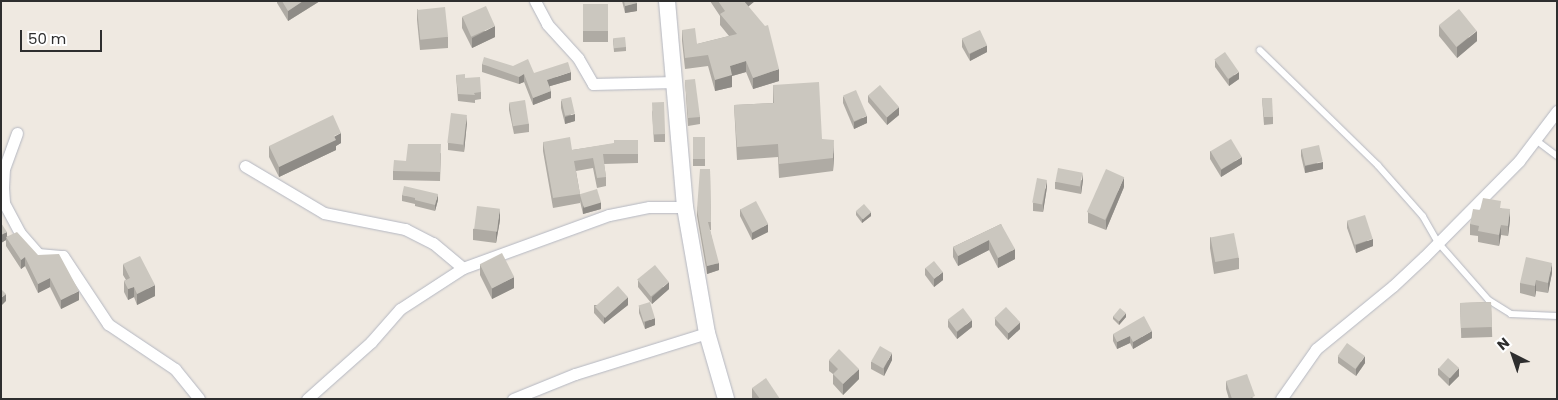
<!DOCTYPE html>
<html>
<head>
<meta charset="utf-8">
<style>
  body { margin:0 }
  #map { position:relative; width:1558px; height:400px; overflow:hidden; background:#efe9e1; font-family:Poppins,sans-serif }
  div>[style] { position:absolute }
  .roads { filter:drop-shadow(0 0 1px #b4b7c1) drop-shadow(0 0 1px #b4b7c1) }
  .service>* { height:5.5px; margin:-2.75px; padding:0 2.75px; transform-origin:2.75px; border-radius:2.75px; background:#fff }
  .minor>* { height:11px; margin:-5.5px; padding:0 5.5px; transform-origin:5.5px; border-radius:5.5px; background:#fff }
  .secondary>* { height:16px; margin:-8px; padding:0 8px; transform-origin:8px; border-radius:8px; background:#fff }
  .wall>* { inset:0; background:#afaba4; transform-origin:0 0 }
  .shaded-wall>* { inset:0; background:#8e8b86 }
  .building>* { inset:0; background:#cbc7bf; transform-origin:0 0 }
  span { translate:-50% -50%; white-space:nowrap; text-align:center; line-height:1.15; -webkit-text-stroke:4.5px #fff; paint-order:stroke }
  .frame { position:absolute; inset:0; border:2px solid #2e2e2e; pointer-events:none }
  .north { position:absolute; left:1488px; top:330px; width:50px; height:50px; -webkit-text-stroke:4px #fff; paint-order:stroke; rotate:319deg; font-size:14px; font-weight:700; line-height:20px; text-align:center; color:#2e2e2e }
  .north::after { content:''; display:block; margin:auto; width:18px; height:22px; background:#2e2e2e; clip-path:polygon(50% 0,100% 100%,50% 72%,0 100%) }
  .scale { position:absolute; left:20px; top:30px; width:82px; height:22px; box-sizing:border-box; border:2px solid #2e2e2e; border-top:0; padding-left:6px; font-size:15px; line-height:18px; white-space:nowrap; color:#2e2e2e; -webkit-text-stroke:4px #fff; paint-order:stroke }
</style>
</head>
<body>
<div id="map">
  <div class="roads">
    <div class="service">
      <i style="left:1260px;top:50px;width:165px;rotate:44.3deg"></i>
      <i style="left:1378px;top:165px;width:68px;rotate:48.6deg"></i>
      <i style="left:1423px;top:216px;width:30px;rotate:60deg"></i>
      <i style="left:1438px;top:242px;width:77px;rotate:48.7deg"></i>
      <i style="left:1489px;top:300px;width:26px;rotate:32deg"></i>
      <i style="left:1511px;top:314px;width:46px;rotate:2.5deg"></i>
      <i style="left:1536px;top:140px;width:26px;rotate:37deg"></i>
    </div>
    <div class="minor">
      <i style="left:535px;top:1px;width:26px;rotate:62deg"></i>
      <i style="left:547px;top:24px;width:46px;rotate:47.6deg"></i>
      <i style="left:578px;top:58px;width:30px;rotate:60deg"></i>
      <i style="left:593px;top:84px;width:82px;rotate:-1.4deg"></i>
      <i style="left:17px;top:133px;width:37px;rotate:110deg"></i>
      <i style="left:4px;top:168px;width:20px;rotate:93deg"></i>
      <i style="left:3px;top:188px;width:15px;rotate:86deg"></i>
      <i style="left:4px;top:203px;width:34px;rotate:62deg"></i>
      <i style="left:20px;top:233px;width:28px;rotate:49deg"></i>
      <i style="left:38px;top:254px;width:25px;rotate:5deg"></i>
      <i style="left:63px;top:256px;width:82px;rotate:56.5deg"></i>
      <i style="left:108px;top:324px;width:81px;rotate:33.9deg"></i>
      <i style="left:175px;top:369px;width:38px;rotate:51deg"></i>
      <i style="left:245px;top:166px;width:92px;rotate:30.7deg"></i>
      <i style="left:324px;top:213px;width:83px;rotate:11.2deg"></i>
      <i style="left:405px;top:229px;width:31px;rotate:27deg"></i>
      <i style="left:433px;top:243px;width:39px;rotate:40deg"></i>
      <i style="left:307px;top:399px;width:86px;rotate:-41.7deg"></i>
      <i style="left:371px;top:342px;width:44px;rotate:-48.7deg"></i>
      <i style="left:400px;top:309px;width:75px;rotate:-33.1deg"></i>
      <i style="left:463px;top:268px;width:155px;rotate:-20deg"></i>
      <i style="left:609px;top:215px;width:41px;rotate:-11.3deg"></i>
      <i style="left:649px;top:207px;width:36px"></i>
      <i style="left:513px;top:399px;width:67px;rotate:-22deg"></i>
      <i style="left:575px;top:374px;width:138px;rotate:-17.3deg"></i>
      <i style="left:1281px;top:399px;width:61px;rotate:-55deg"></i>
      <i style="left:1316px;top:349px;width:99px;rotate:-39.3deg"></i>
      <i style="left:1393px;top:286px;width:42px;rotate:-43.1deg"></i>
      <i style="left:1424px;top:257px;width:135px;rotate:-45.3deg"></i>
      <i style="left:1519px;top:161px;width:63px;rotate:-52.8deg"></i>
    </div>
    <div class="secondary">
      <i style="left:667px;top:1px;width:207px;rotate:85deg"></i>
      <i style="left:685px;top:207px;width:128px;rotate:80.1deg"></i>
      <i style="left:707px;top:333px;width:69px;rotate:73.9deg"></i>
    </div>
  </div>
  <div class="wall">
    <i style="clip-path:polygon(277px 1px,320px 1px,288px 21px,277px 3px)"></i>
    <i style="clip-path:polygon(622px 1px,636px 1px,637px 11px,625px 13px)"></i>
    <i style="clip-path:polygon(710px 1px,755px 1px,748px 6px,779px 81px,753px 89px,746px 72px,732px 76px,732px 87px,715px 91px,708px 66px,685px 69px,682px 41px,682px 30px,697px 44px,729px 36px,720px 25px,720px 16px)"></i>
    <i style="left:608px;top:4px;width:38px;height:25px;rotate:90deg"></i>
    <i style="clip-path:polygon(417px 9px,448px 37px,448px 48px,420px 50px,417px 20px)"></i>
    <i style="clip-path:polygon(462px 17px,495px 37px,472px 48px,462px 28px)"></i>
    <i style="clip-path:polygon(1439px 25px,1477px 41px,1457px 58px,1439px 36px)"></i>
    <i style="clip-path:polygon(613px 39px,626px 47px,626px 51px,614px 52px)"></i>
    <i style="clip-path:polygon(962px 39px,987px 52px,970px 61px,962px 47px)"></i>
    <i style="clip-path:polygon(1215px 60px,1239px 79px,1229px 86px,1215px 67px)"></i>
    <i style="clip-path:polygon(482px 64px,534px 73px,571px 80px,550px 86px,551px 98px,533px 105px,524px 82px,519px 84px,482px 72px)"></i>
    <i style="clip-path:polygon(456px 75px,465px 78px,481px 92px,481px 99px,475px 100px,475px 103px,458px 101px)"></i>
    <i style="clip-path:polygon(685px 80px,700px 117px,700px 124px,688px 126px)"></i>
    <i style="clip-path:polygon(773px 85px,822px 139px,834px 154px,833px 171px,779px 178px,778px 157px,737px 160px,734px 105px,773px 103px)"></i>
    <i style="clip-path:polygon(868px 95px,899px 115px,887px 125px,868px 102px)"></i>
    <i style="clip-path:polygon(843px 96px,867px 123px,854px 129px,843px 103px)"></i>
    <i style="clip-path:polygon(1262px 98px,1273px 117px,1273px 124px,1264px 125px)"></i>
    <i style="clip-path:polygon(561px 100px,575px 121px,565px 124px,561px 108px)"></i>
    <i style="clip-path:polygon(509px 103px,529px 124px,529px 132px,514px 134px,509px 110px)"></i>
    <i style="clip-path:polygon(652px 110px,665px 134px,665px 142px,654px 142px)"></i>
    <i style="clip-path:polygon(467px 122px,464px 152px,448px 150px,448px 143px)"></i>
    <i style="left:693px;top:137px;width:12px;height:29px"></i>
    <i style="clip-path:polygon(638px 140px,638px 163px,604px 164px,606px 177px,606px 186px,597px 188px,593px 168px,576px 171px,580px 194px,580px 203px,553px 208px,543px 151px,543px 142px,572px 150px)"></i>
    <i style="clip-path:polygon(341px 143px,336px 146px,336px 150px,279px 177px,269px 157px,269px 146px)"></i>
    <i style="clip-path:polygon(1301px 149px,1323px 169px,1305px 173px,1301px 156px)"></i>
    <i style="clip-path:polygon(1210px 151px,1242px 164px,1221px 177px,1210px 159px)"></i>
    <i style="clip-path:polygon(441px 153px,440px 181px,393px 180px,393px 171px,406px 161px)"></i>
    <i style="clip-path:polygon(710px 169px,711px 230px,710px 230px,719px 270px,707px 274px,697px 216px,697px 209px)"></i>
    <i style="clip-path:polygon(1083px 180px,1081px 194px,1055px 189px,1055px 182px)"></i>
    <i style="clip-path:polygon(1047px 187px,1043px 212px,1033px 211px,1033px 203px)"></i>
    <i style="clip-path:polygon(1124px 187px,1106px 230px,1088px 223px,1088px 212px)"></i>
    <i style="clip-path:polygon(580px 194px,601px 209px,583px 214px,580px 201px)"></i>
    <i style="clip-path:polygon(402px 195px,438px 200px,435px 211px,415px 206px,415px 204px,402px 201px)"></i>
    <i style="clip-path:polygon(1501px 208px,1510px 220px,1508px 236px,1501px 235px,1499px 246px,1478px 242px,1478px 236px,1470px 235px,1470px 224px,1480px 210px)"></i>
    <i style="clip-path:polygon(740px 209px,768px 232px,752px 240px,740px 216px)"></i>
    <i style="clip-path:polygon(856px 211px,871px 216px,862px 223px,856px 215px)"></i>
    <i style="clip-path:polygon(500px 220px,496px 243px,473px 240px,473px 229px)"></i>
    <i style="clip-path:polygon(1347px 221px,1373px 246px,1356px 253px,1347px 228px)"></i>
    <i style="clip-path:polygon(1px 223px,7px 236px,79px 300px,61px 309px,50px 287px,38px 293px,25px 266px,21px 269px,6px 246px,6px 240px,1px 243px)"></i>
    <i style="clip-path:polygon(1001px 224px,1015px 259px,998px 268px,989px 250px,958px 266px,953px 257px,953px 247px)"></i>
    <i style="clip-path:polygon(1210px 237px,1239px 258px,1239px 269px,1214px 274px,1210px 248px)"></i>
    <i style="clip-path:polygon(123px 264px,155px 296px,137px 305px,134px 297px,128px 300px,124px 292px,124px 281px,126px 280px,123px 275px)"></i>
    <i style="clip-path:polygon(480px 264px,514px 288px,492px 299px,480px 275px)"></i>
    <i style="clip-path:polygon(925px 268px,943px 280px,934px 287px,925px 275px)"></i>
    <i style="clip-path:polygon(1552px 273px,1548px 293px,1536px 291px,1535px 297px,1520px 293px,1520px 283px)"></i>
    <i style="clip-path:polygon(638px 280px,669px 289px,652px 304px,638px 287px)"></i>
    <i style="left:1491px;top:302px;width:35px;height:31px;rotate:88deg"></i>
    <i style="clip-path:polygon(594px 305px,628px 305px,604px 324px,594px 313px)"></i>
    <i style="clip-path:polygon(639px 306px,655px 325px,645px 329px,639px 313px)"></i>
    <i style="clip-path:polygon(1113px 316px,1126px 317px,1119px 325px,1113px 319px)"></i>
    <i style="clip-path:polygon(995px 318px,1020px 329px,1008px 340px,995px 325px)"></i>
    <i style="clip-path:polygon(948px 320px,972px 327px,957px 339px,948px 327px)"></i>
    <i style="clip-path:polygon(1113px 334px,1152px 338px,1133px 349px,1130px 343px,1117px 349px,1113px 341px)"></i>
    <i style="clip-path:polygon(1338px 356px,1365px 363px,1356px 376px,1338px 363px)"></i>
    <i style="clip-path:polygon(829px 360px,859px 379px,843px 395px,833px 384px,833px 374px,829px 371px)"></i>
    <i style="clip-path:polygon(892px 360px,884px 376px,871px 369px,871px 362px)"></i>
    <i style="clip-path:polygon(1438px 368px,1459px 376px,1449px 386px,1438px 375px)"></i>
    <i style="clip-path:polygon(1226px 381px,1255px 399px,1229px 399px,1226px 389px)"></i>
    <i style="clip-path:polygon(752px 388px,780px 399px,752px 399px)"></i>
  </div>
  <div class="shaded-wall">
    <i style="clip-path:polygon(303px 1px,320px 1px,288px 21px,288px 11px)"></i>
    <i style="clip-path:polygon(743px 1px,755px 1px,743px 11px)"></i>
    <i style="clip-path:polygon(637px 3px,637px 11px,625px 13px,625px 6px)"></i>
    <i style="clip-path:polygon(495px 26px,495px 37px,472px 48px,472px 38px)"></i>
    <i style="clip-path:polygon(1477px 31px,1477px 41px,1457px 58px,1457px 47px)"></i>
    <i style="clip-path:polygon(987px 45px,987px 52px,970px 61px,970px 54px)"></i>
    <i style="clip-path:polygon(746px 61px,746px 72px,732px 76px,732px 87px,715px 91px,715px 80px,730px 66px)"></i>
    <i style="clip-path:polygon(779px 69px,779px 81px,753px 89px,753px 78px)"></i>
    <i style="clip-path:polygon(571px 72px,571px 80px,547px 87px,547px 80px)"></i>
    <i style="clip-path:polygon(1239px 72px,1239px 79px,1229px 86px,1229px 79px)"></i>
    <i style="clip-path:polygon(524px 74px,524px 82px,519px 84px,519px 77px)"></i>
    <i style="clip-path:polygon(551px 91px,551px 98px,533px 105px,533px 98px)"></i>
    <i style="clip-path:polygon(899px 107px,899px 115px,887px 125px,887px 117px)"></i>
    <i style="clip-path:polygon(575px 114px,575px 121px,565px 124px,565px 117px)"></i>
    <i style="clip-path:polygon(467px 115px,467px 122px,464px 152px,464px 144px)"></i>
    <i style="clip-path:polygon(867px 116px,867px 123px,854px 129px,854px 122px)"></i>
    <i style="clip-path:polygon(341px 133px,341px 143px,336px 146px,336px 150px,279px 177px,279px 167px)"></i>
    <i style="clip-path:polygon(834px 140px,834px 154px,833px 171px,833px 158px)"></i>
    <i style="clip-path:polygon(1242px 157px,1242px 164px,1221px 177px,1221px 170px)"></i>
    <i style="clip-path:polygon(1323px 162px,1323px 169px,1305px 173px,1305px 166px)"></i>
    <i style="clip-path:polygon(1083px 173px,1083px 180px,1081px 194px,1081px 187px)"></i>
    <i style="clip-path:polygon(1124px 177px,1124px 187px,1106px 230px,1106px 220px)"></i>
    <i style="clip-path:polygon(1047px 180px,1047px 187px,1043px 212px,1043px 205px)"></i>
    <i style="clip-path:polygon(438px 194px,438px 200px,435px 211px,435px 205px)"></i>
    <i style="clip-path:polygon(601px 202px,601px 209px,583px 214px,583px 206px)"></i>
    <i style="clip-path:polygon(500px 209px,500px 220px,496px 243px,496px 232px)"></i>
    <i style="clip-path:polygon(1510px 209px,1510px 220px,1508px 236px,1508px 226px)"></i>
    <i style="clip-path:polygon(871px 212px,871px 216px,862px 223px,862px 219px)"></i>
    <i style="clip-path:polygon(768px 224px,768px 232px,752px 240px,752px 233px)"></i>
    <i style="clip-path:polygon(1501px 225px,1501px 235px,1499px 246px,1499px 235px)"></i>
    <i style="clip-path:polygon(7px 232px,7px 239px,6px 237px,6px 240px,1px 243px,1px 235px)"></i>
    <i style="clip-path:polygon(1373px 239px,1373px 246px,1356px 253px,1356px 245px)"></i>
    <i style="clip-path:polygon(989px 240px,989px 250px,958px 266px,958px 256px)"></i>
    <i style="clip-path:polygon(1015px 249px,1015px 259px,998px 268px,998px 258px)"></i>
    <i style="clip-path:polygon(25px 257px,25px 266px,21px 269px,21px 260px)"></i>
    <i style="clip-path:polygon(719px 263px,719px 270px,707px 274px,707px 266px)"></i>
    <i style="clip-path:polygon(1552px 263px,1552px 273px,1548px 293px,1548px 283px)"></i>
    <i style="clip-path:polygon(943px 272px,943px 280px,934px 287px,934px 279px)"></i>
    <i style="clip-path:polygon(514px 277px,514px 288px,492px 299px,492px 288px)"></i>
    <i style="clip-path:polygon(50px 278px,50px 287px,38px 293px,38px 284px)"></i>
    <i style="clip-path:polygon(1536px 280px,1536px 291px,1535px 297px,1535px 286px)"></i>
    <i style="clip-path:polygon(669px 282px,669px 289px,652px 304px,652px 297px)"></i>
    <i style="clip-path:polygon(155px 285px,155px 296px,137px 305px,137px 294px)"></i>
    <i style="clip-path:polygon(134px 287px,134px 297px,128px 300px,128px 289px)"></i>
    <i style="clip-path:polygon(79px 291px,79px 300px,61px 309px,61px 300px)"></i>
    <i style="clip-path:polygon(6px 294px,6px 301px,1px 306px,1px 298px)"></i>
    <i style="clip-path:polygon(628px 297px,628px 305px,604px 324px,604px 317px)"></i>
    <i style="clip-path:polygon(1126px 313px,1126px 317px,1119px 325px,1119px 321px)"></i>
    <i style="clip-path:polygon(655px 318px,655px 325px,645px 329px,645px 322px)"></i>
    <i style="clip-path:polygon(972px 320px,972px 327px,957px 339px,957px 332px)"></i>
    <i style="clip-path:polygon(1020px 322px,1020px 329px,1008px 340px,1008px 332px)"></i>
    <i style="clip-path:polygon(1152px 331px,1152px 338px,1133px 349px,1133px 342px)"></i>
    <i style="clip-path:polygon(1130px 336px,1130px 343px,1117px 349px,1117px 342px)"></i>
    <i style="clip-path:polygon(892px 353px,892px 360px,884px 376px,884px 368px)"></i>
    <i style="clip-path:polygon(1365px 356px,1365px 363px,1356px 376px,1356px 369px)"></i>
    <i style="clip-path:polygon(1459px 368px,1459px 376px,1449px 386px,1449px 378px)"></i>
    <i style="clip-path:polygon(859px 369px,859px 379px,843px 395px,843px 384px)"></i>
  </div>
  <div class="building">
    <i style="clip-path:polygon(282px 1px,303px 1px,288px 11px)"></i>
    <i style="clip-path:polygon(624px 1px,636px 1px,637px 3px,625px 6px)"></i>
    <i style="clip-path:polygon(718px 1px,744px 1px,765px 26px,768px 25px,779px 69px,753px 78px,746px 61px,730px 66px,732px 75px,715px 80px,708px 55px,685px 58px,682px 30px,695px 28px,697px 44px,737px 34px,720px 14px,725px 11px)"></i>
    <i style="left:608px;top:4px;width:27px;height:25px;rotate:90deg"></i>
    <i style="left:486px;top:6px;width:22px;height:26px;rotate:66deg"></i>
    <i style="left:445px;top:7px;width:30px;height:28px;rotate:84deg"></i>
    <i style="left:1459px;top:9px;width:28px;height:26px;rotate:51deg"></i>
    <i style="left:980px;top:30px;width:17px;height:20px;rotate:65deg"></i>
    <i style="left:625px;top:37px;width:10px;height:12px;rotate:84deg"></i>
    <i style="left:1225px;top:52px;width:24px;height:13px;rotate:55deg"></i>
    <i style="clip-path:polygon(484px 57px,513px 66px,528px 59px,534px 73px,568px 62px,571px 72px,547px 80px,551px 91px,533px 98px,524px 74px,519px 77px,482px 64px)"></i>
    <i style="clip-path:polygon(465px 74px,465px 78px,480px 77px,481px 92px,474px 93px,475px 95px,458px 94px,456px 75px)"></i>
    <i style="clip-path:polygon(695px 79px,700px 117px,688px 118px,685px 80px)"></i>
    <i style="clip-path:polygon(819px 82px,822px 139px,834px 140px,833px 158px,779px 164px,778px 144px,737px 147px,734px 105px,774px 103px,773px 85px)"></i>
    <i style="left:880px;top:85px;width:29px;height:16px;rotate:49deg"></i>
    <i style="left:856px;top:90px;width:28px;height:14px;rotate:67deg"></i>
    <i style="left:571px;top:97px;width:17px;height:10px;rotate:77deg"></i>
    <i style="clip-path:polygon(1262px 98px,1272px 98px,1273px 117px,1264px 117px)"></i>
    <i style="left:525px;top:100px;width:24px;height:16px;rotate:81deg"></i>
    <i style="left:664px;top:102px;width:32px;height:12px;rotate:88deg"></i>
    <i style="left:451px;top:113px;width:16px;height:30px;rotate:7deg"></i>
    <i style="clip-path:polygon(333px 115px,341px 133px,334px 136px,336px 140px,279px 167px,269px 146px)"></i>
    <i style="clip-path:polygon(570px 137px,572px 150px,614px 143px,614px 140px,638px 140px,638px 154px,603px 154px,606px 177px,597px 178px,593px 158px,574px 161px,580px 194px,553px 198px,543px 142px)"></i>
    <i style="left:693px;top:137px;width:12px;height:22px"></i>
    <i style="left:1231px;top:139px;width:21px;height:24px;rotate:59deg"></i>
    <i style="clip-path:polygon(408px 144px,441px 144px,440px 172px,393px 171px,394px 160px,406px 161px)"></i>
    <i style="left:1319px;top:145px;width:17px;height:18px;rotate:77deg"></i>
    <i style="left:1058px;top:168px;width:25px;height:14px;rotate:11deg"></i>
    <i style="clip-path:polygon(700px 169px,710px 169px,711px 222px,708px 222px,719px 263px,707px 266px,697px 209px)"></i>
    <i style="left:1106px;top:169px;width:20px;height:47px;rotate:24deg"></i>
    <i style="left:1037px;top:178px;width:10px;height:25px;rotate:11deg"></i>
    <i style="clip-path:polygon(404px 186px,438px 194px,435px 205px,415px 200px,415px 198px,402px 195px)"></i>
    <i style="left:597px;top:189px;width:14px;height:18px;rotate:73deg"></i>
    <i style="clip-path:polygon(1483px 198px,1501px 201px,1500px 208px,1510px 209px,1508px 226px,1501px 225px,1499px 235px,1478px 231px,1479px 226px,1470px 224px,1473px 209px,1480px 210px)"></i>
    <i style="left:756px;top:201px;width:26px;height:18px;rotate:62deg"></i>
    <i style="left:864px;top:204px;width:11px;height:11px;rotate:49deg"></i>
    <i style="left:477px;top:206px;width:23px;height:23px;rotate:7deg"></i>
    <i style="left:1365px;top:215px;width:25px;height:19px;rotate:72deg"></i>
    <i style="clip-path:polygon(1px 223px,7px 232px,1px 235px)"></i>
    <i style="clip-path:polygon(1001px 224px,1015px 249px,998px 258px,989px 240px,958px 256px,953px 247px)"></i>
    <i style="clip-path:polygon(17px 232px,38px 255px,59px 254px,79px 291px,61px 300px,50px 278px,38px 284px,25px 257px,21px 260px,6px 237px)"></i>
    <i style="left:1234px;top:233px;width:25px;height:24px;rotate:79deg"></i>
    <i style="left:502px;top:253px;width:27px;height:25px;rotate:63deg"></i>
    <i style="clip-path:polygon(140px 256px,155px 285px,137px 294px,134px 287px,128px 289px,124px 281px,130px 278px,123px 264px)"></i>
    <i style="clip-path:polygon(1526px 257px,1552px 263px,1548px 283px,1536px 280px,1535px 286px,1520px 283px)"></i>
    <i style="left:934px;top:261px;width:14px;height:11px;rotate:51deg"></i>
    <i style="left:655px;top:265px;width:22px;height:23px;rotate:51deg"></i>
    <i style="left:618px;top:286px;width:15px;height:31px;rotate:48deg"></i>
    <i style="clip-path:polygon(1px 289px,6px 294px,1px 298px)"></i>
    <i style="left:650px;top:302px;width:17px;height:12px;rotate:73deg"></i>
    <i style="left:1491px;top:302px;width:25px;height:31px;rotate:88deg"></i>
    <i style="left:1006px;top:307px;width:21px;height:16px;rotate:47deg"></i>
    <i style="left:963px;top:308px;width:15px;height:19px;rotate:53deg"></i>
    <i style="left:1120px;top:308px;width:8px;height:11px;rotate:40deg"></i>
    <i style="clip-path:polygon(1144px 316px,1152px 331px,1133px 342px,1130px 336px,1117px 342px,1113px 334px)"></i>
    <i style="left:1347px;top:343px;width:22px;height:16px;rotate:36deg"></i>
    <i style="left:880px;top:346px;width:14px;height:18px;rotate:30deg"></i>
    <i style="clip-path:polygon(839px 349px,859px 369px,843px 384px,833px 374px,838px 369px,829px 360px)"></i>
    <i style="left:1448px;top:358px;width:15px;height:14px;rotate:42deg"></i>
    <i style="clip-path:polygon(1247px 374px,1255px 396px,1248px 399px,1232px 399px,1226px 381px)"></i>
    <i style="clip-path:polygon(766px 378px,780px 399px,760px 399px,752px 388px)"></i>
  </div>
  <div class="frame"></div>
  <div class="north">N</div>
  <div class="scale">50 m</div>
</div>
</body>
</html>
